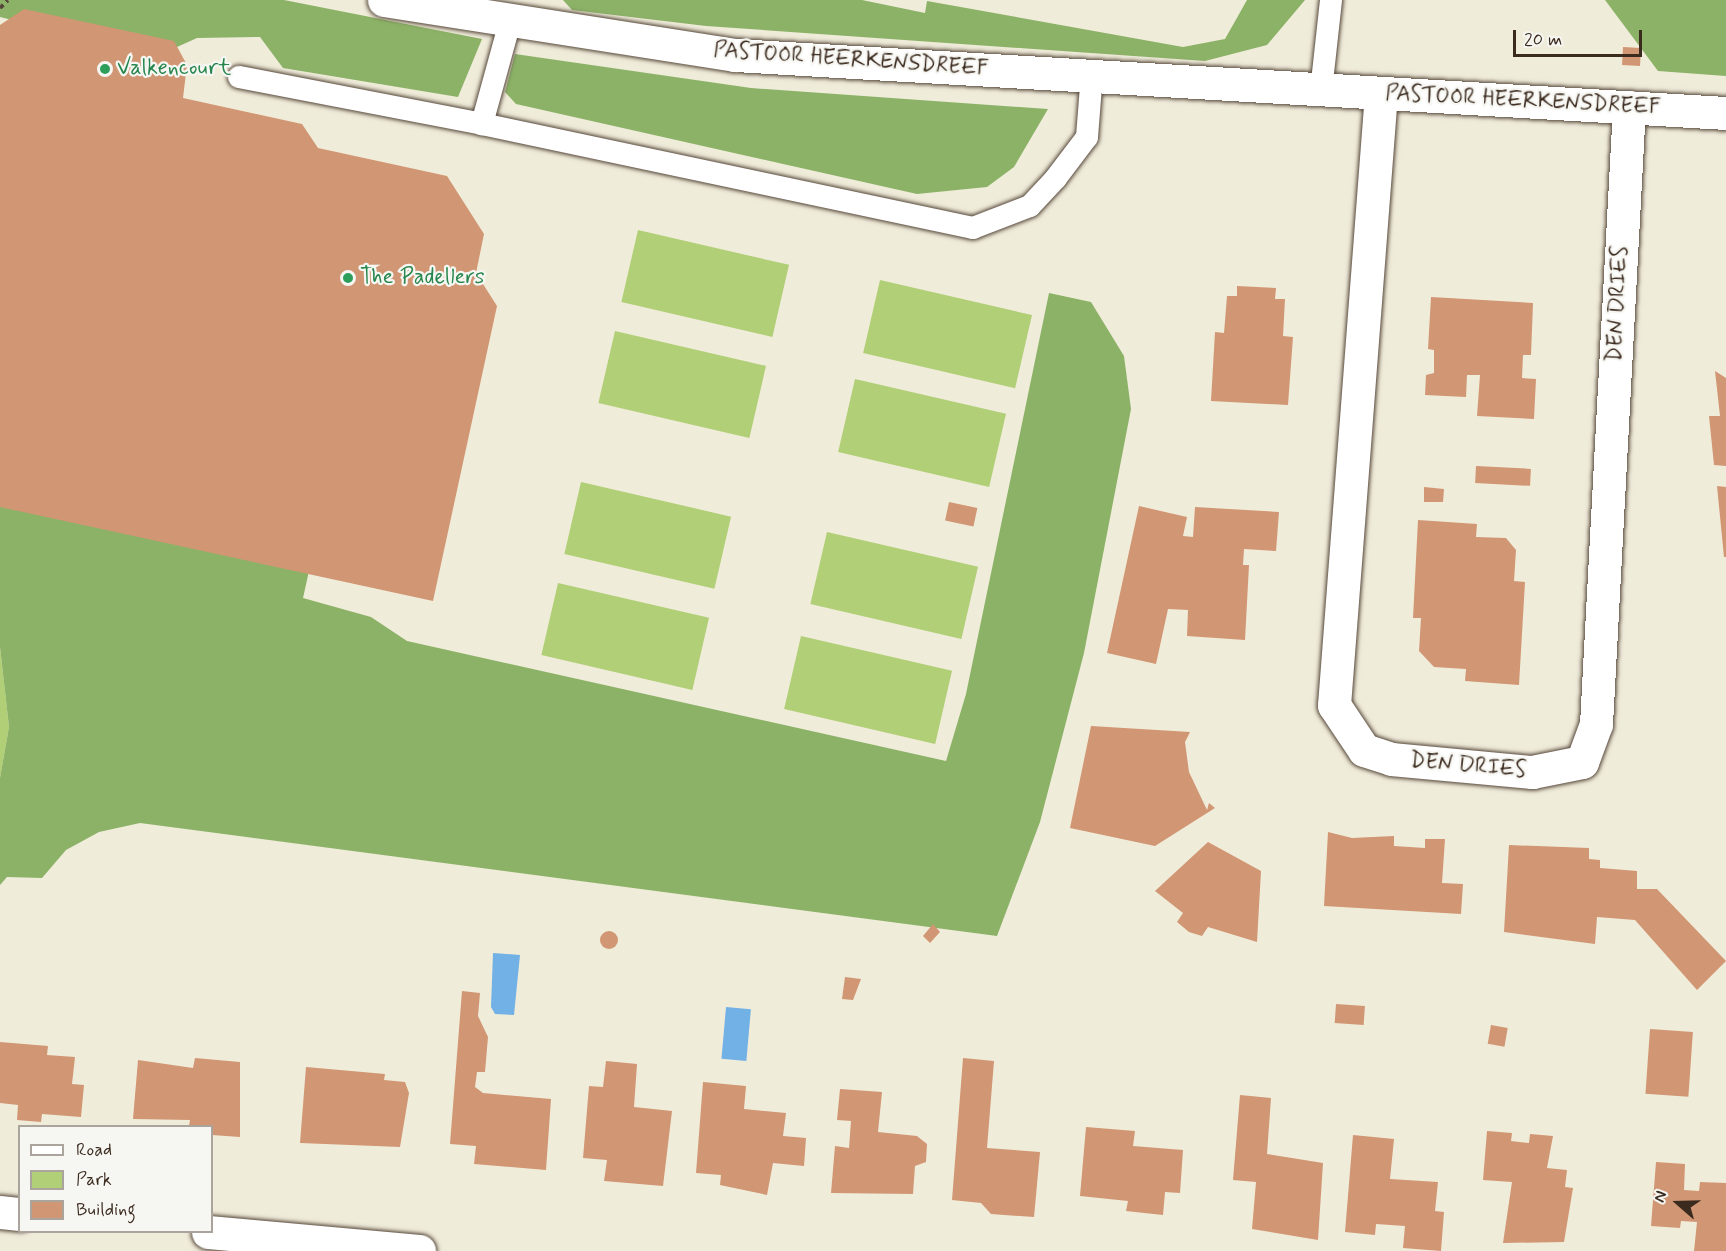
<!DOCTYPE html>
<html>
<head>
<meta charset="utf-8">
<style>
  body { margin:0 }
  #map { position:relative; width:1726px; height:1251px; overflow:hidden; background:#f0ecda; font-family:Mynerve,sans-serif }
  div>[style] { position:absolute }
  .green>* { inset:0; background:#b1cf76; transform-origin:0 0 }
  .forest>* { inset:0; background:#8cb267 }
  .water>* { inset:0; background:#72b1e5; transform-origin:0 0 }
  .building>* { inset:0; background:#d19673; transform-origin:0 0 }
  .round { border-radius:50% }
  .path>* { height:4px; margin-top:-2px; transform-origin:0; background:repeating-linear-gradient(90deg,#56473a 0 4.5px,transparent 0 9px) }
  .roads { filter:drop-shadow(0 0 2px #56473a) drop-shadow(0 0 2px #56473a) }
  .lane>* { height:22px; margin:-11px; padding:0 11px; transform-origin:11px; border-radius:11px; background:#fff }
  .street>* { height:33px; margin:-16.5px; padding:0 16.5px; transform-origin:16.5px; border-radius:16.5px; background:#fff }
  .dots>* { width:16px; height:16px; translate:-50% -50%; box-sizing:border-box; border:3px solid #f6f6f2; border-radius:50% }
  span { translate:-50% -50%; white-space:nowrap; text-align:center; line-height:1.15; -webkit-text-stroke:4.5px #f6f6f2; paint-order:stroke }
  .street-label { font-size:22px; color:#3b2a1e }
  .leisure-label { font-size:22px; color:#27864d }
  .left { translate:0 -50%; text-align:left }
  .legend { position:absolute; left:18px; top:1125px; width:195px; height:108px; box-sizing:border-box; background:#f6f6f2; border:2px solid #aba49d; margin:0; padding:8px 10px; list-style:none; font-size:18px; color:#3b2a1e }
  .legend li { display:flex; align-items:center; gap:12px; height:30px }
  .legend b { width:30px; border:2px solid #aba49d }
  .north { position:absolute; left:1648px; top:1173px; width:60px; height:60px; -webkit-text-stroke:4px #f6f6f2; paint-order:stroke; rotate:290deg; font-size:16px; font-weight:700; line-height:24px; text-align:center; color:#3b2a1e }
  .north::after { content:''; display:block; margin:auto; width:21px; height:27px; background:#3b2a1e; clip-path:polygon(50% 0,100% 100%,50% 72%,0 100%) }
  .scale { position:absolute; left:1513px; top:30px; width:129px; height:27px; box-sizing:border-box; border:3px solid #3b2a1e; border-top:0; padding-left:8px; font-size:18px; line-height:21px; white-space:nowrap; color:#3b2a1e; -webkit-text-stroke:4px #f6f6f2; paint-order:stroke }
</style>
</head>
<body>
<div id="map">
  <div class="green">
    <i style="left:638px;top:230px;width:155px;height:74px;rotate:13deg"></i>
    <i style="left:880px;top:280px;width:156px;height:75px;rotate:13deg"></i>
    <i style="left:615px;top:331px;width:155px;height:74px;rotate:13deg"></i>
    <i style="left:855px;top:379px;width:155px;height:75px;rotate:13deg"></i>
    <i style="left:581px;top:482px;width:154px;height:74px;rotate:13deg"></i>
    <i style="left:827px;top:532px;width:155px;height:74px;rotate:13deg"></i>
    <i style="left:558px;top:583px;width:155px;height:74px;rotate:13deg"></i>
    <i style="left:801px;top:636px;width:155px;height:75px;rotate:13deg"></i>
    <i style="clip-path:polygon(0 647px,9px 727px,0 778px)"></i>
  </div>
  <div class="forest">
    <i style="clip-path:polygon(0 0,284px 0,482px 39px,458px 97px,283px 68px,260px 37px,197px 38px,157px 56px,0 17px)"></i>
    <i style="clip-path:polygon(563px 0,862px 0,925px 13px,927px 1px,1183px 47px,1225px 39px,1247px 0,1305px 0,1267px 45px,1205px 61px,706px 26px,572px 10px)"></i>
    <i style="clip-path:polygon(1605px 0,1726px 0,1726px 76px,1658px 71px)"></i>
    <i style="clip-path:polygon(515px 54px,751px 88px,1048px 109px,1014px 167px,987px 187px,917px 194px,516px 104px,505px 92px)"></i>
    <i style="clip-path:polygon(1049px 293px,1091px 302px,1124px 356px,1131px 409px,1084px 653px,1040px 822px,997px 936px,140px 823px,99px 832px,66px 850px,42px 878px,7px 877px,0 885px,0 778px,9px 727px,0 647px,0 504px,309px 571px,303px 598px,371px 617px,407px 641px,946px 761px,966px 694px)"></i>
  </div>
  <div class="water">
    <i style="clip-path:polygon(493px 953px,520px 955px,514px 1015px,495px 1014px,491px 1007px)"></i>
    <i style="left:726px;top:1007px;width:25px;height:52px;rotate:5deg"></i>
  </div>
  <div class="building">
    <i style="clip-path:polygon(24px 9px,174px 41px,187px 65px,183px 98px,302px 124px,318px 148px,447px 176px,484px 234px,476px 273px,497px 306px,433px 601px,0 507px,0 25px)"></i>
    <i style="left:1623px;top:47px;width:18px;height:18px;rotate:3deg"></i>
    <i style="clip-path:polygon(1237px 286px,1276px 288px,1275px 299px,1285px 299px,1283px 336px,1293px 337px,1288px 405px,1211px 401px,1215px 332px,1224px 333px,1227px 296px,1237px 296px)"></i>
    <i style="clip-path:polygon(1431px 297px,1533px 303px,1531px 355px,1523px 355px,1522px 378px,1536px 379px,1534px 419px,1477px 416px,1480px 375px,1467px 375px,1466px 397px,1425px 395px,1426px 375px,1434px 373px,1434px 350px,1428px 349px)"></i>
    <i style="clip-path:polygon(1715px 371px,1726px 378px,1726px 466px,1714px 465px,1709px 416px,1720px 416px)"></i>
    <i style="left:1476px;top:466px;width:55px;height:17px;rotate:3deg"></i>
    <i style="clip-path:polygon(1717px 486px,1726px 487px,1726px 557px,1724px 557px)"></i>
    <i style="clip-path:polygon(1424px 487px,1444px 489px,1443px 502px,1424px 502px)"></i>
    <i style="left:949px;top:502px;width:29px;height:19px;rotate:12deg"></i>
    <i style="clip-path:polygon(1139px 506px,1187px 517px,1183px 536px,1193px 537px,1195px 507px,1279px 512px,1276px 551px,1244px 549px,1243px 565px,1249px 565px,1245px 640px,1187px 636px,1188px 610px,1168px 609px,1156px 664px,1107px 653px)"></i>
    <i style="clip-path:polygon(1418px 520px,1477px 524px,1476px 537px,1506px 538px,1516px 550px,1514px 581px,1525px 582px,1519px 685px,1465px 681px,1466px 669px,1434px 667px,1419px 651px,1421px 618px,1413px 618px)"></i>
    <i style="clip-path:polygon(1091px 726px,1190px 732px,1185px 742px,1189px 772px,1207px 810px,1209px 803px,1215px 808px,1155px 846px,1070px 828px)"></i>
    <i style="clip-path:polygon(1328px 832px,1352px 838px,1394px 836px,1394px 846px,1425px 848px,1425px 839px,1445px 839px,1442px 883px,1463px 884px,1461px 914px,1324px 906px)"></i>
    <i style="clip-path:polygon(1208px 842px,1261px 871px,1257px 942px,1208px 927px,1202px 936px,1189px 932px,1177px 922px,1183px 913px,1155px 891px)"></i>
    <i style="clip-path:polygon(1509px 845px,1589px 848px,1589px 859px,1600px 860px,1600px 868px,1637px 871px,1637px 889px,1657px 889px,1726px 961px,1697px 990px,1635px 920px,1597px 917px,1595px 944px,1504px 932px)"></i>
    <i style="clip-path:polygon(933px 924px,940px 932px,930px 943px,923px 936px)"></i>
    <i class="round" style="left:600px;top:931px;width:18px;height:18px"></i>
    <i style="clip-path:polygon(845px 977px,861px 979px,853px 1000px,842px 999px)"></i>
    <i style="clip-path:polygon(462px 991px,480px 993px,478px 1016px,488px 1037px,485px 1072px,477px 1072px,475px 1087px,483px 1093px,551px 1099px,546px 1170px,474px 1164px,476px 1146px,450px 1144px)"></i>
    <i style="left:1336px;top:1004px;width:29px;height:19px;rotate:4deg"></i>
    <i style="left:1491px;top:1025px;width:17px;height:19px;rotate:10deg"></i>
    <i style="left:1650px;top:1029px;width:43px;height:65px;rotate:4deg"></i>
    <i style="clip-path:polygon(0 1042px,48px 1046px,47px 1055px,75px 1057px,72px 1084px,84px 1085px,81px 1117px,42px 1114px,41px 1122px,17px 1120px,18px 1105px,0 1103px)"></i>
    <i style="clip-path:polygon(195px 1058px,240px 1062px,240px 1137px,212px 1135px,212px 1126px,189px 1126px,190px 1120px,133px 1119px,138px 1060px,193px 1068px)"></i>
    <i style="clip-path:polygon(963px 1058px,994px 1061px,987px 1148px,1040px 1152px,1034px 1217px,991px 1214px,981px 1203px,952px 1200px)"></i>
    <i style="clip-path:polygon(606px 1061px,637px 1064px,634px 1107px,672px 1111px,663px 1186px,604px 1181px,607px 1160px,583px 1158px,589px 1086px,603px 1087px)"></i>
    <i style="clip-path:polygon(306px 1067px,385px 1074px,384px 1080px,405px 1082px,409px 1093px,400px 1147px,300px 1143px)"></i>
    <i style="clip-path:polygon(703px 1082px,746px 1086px,744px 1109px,786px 1113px,783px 1136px,806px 1138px,804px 1166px,773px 1163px,767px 1195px,720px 1185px,721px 1175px,696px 1173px)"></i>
    <i style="clip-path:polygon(840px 1089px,882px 1092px,878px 1132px,917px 1136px,927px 1144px,926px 1162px,915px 1166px,913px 1194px,831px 1193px,835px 1146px,849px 1148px,851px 1121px,837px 1120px)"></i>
    <i style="clip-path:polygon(1240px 1095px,1271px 1098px,1267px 1154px,1323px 1163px,1318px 1240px,1252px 1229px,1256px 1182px,1233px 1180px)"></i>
    <i style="clip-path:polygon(1086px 1127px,1135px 1131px,1133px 1146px,1183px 1150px,1180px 1193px,1165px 1192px,1163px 1215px,1126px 1211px,1128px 1201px,1080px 1196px)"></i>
    <i style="clip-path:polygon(1487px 1131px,1512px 1133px,1511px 1141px,1529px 1143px,1530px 1134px,1553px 1136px,1547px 1168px,1567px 1170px,1565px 1187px,1573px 1188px,1564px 1242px,1503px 1243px,1512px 1182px,1483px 1180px)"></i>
    <i style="clip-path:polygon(1353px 1135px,1394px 1139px,1390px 1179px,1438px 1182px,1435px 1211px,1444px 1212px,1441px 1251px,1403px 1248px,1405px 1226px,1376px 1224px,1375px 1235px,1345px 1232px)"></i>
    <i style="clip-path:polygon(1656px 1162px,1685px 1164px,1684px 1190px,1699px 1191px,1700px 1182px,1726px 1183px,1726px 1251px,1694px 1251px,1697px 1222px,1681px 1221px,1680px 1228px,1651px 1226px)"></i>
  </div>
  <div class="path">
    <i style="left:0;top:8px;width:11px;rotate:-45deg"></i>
  </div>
  <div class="roads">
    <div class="lane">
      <i style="left:510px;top:22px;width:106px;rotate:105.4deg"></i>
      <i style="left:482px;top:124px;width:502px;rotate:11.96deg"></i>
      <i style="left:973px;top:228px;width:61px;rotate:-21.1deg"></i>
      <i style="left:1030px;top:206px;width:38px;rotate:-47deg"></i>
      <i style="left:1056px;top:178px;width:51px;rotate:-52.9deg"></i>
      <i style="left:1087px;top:137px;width:63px;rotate:-85.5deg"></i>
      <i style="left:239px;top:77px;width:248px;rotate:10.9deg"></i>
      <i style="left:1321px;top:91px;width:92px;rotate:-83.7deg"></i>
    </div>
    <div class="street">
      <i style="left:384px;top:0;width:355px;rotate:8.9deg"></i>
      <i style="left:735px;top:55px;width:993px;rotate:3.35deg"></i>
      <i style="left:1381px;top:93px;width:614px;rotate:94.39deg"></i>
      <i style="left:1334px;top:705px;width:54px;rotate:56.3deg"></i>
      <i style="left:1364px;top:750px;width:28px;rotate:18deg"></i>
      <i style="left:1391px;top:759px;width:142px;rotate:5.3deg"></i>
      <i style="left:1532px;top:772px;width:51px;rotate:-11.3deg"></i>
      <i style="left:1582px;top:762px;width:40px;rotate:-69.8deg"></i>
      <i style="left:1596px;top:724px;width:618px;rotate:-86.94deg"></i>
      <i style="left:0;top:1212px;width:20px;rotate:6deg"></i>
      <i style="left:208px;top:1232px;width:212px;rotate:5.1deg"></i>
    </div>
  </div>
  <div class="dots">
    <i style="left:105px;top:69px;background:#2e9e5b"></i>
    <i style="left:348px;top:278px;background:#2e9e5b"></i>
  </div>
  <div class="street-label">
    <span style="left:851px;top:60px;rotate:4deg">PASTOOR HEERKENSDREEF</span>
    <span style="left:1523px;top:101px;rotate:3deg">PASTOOR HEERKENSDREEF</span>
    <span style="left:1618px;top:304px;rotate:-87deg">DEN DRIES</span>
    <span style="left:1468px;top:766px;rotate:5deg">DEN DRIES</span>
  </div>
  <div class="leisure-label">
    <span class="left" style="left:117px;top:69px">Valkencourt</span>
    <span class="left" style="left:360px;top:278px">The Padellers</span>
  </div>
  <ul class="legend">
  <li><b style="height:8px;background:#fff"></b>Road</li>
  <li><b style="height:16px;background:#b1cf76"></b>Park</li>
  <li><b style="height:16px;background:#d19673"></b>Building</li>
  </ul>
  <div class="north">N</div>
  <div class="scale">20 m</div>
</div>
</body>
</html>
